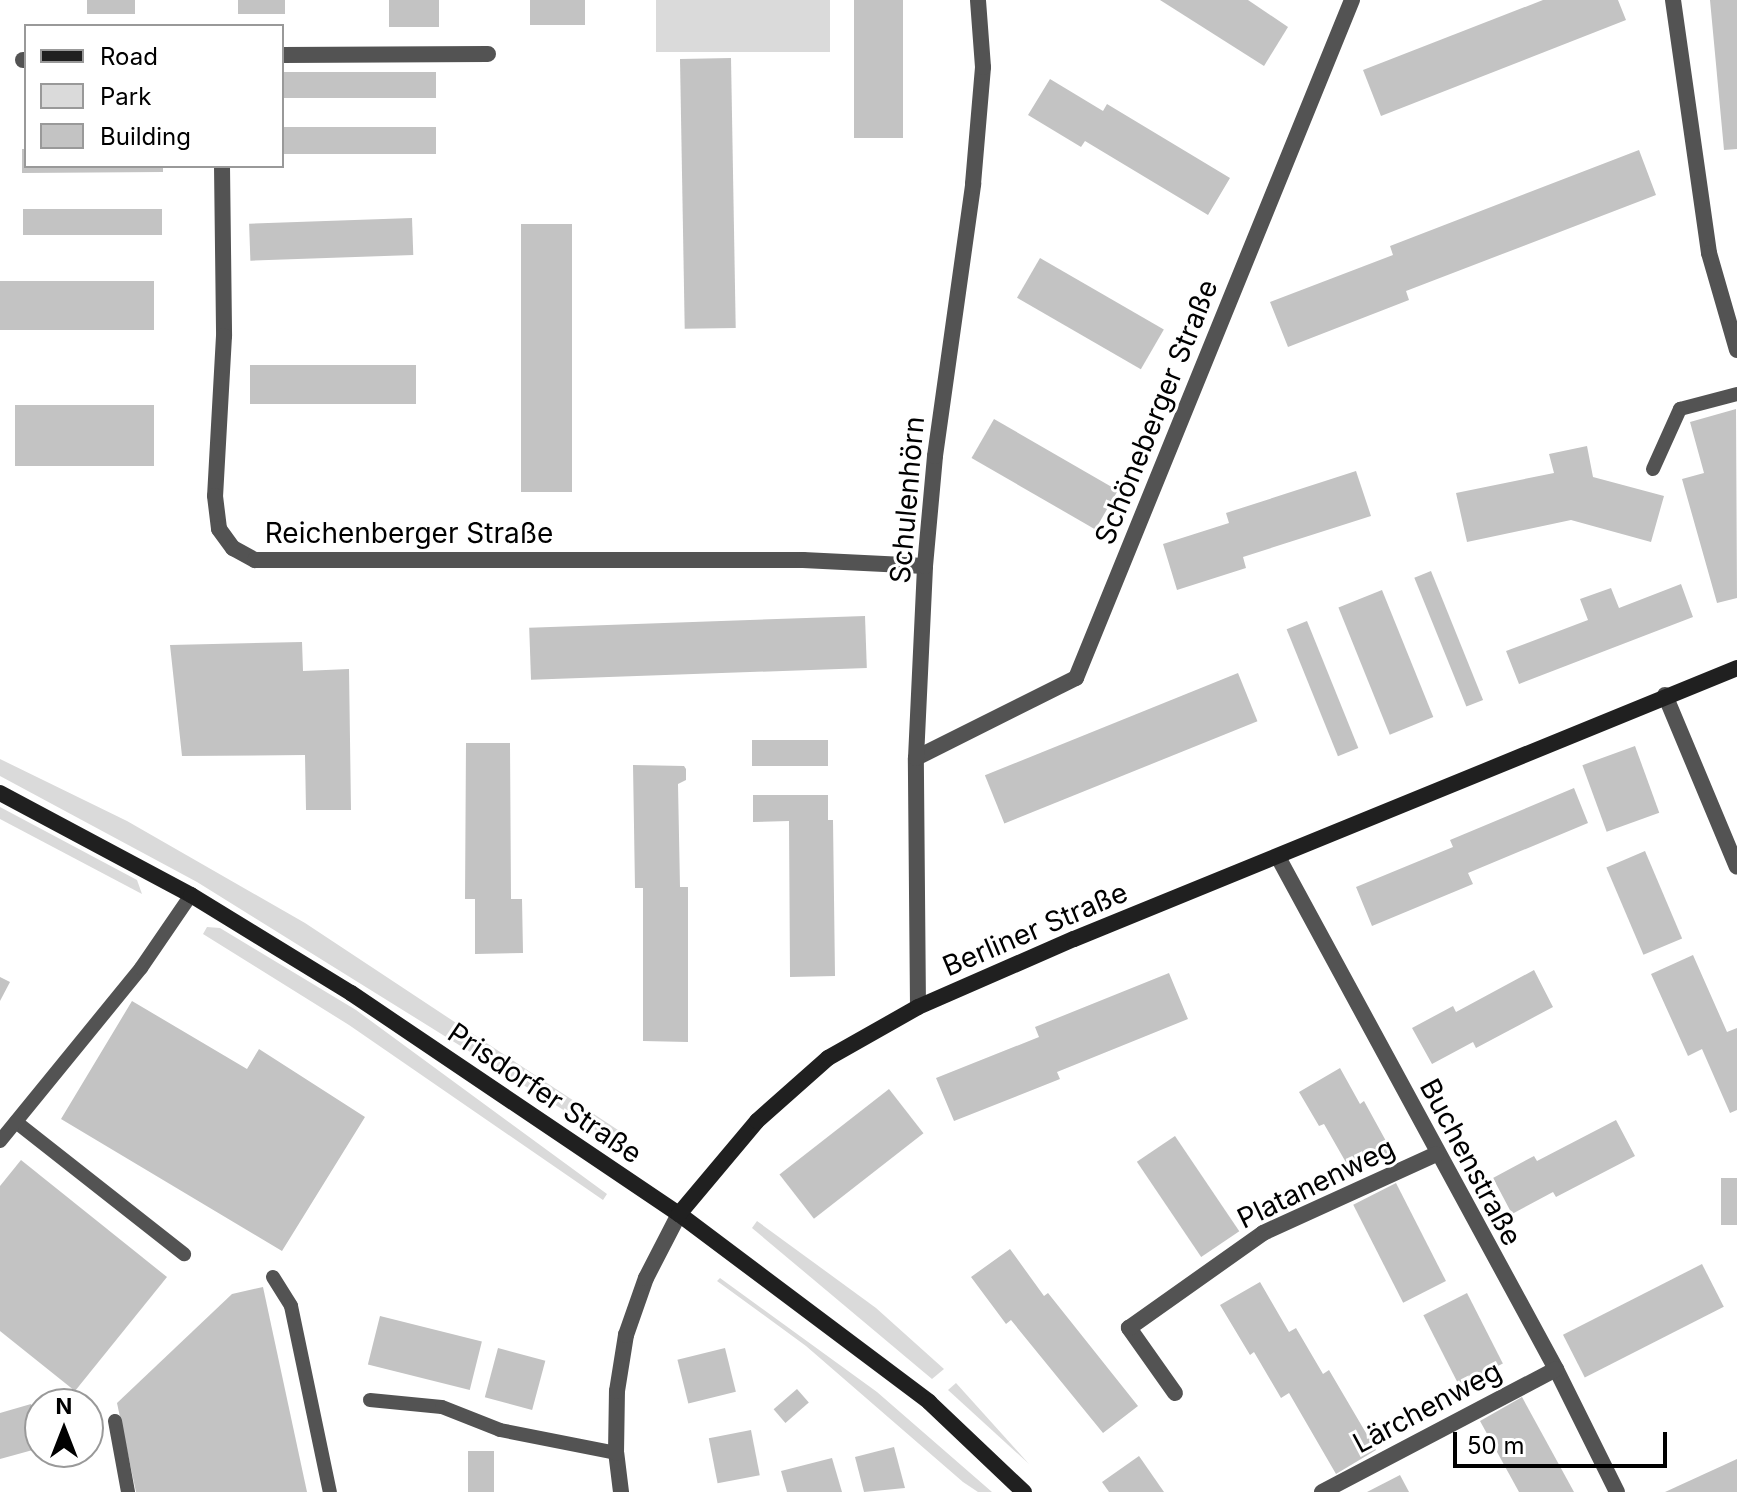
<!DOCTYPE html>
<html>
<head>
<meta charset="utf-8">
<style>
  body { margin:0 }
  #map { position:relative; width:1737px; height:1492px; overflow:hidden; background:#fff; font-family:Inter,sans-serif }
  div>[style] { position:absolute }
  .green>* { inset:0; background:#dadada; transform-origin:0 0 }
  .building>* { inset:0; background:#c3c3c3; transform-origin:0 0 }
  .lane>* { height:14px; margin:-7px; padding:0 7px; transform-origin:7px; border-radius:7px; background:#535353 }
  .street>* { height:16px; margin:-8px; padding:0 8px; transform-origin:8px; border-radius:8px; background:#535353 }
  .secondary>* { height:16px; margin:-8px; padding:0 8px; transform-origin:8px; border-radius:8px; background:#202020 }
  span { translate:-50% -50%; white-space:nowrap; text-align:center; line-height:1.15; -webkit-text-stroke:6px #fff; paint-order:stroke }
  .street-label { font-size:28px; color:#000 }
  .legend { position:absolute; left:24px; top:24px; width:260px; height:144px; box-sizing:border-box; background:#fff; border:2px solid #999; margin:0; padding:10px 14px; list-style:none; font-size:24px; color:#000 }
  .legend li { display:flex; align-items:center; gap:16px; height:40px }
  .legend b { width:40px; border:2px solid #999 }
  .north { position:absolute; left:24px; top:1388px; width:80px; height:80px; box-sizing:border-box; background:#fff; border:2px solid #999; border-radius:50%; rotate:0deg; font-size:22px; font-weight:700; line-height:32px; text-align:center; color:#000 }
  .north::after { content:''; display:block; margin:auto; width:28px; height:36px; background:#000; clip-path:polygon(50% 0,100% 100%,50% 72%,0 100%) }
  .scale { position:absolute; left:1453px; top:1432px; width:214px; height:36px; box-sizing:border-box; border:4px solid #000; border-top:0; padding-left:10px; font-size:24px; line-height:28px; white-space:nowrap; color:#000; -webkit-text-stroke:6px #fff; paint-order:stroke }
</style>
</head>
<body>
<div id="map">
  <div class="green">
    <i style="left:656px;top:0;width:174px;height:52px"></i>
    <i style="clip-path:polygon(0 759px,127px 821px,305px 923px,621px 1132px,615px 1142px,197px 882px,0 776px)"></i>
    <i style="clip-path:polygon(0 807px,137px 880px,142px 894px,0 819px)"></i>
    <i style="clip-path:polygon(207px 927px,220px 928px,356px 1010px,607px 1194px,603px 1200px,349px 1025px,203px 934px)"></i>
    <i style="clip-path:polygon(757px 1221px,876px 1308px,944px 1369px,932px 1379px,752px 1228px)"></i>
    <i style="clip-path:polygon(720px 1278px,877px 1392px,992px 1492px,978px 1492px,963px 1482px,806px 1346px,717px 1281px)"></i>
    <i style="clip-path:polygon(956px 1383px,1029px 1464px,948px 1390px)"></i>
  </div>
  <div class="building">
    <i style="left:87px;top:0;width:48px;height:14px"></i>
    <i style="left:238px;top:0;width:47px;height:14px"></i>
    <i style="left:389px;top:0;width:50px;height:27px"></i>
    <i style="left:530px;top:0;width:55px;height:25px"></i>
    <i style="left:854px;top:0;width:49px;height:138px"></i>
    <i style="clip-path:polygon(1160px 0,1248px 0,1288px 27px,1264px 66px)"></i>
    <i style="clip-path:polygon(1543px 0,1618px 0,1626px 20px,1381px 116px,1363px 70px)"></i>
    <i style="clip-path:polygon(1710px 0,1737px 0,1737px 149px,1724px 150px)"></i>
    <i style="left:731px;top:58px;width:270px;height:51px;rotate:89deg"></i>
    <i style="left:282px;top:72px;width:154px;height:26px"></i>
    <i style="clip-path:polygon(1050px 79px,1103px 111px,1107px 104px,1230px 178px,1208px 215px,1085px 141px,1081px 147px,1028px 115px)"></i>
    <i style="left:436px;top:127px;width:27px;height:154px;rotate:90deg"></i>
    <i style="clip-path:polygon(22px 149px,26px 149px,26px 166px,163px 166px,163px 172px,22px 173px)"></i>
    <i style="clip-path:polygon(1639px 150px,1656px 195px,1406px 291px,1409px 300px,1288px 347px,1270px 302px,1393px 255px,1390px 246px)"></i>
    <i style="left:23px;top:209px;width:139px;height:26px"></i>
    <i style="left:412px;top:218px;width:37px;height:163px;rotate:88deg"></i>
    <i style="left:521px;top:224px;width:51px;height:268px"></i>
    <i style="left:1040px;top:258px;width:143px;height:46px;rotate:30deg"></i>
    <i style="left:154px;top:281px;width:49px;height:154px;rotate:90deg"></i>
    <i style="left:416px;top:365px;width:39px;height:166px;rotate:90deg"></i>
    <i style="left:15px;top:405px;width:139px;height:61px"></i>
    <i style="clip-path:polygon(1736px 409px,1737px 598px,1717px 603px,1682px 479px,1704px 473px,1690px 422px)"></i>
    <i style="left:994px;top:419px;width:143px;height:45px;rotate:30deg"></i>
    <i style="clip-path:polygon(1587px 446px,1593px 477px,1664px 496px,1651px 542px,1571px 520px,1467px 542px,1456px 493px,1554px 473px,1549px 454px)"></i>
    <i style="clip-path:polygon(1356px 471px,1371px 516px,1243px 557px,1246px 568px,1177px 590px,1163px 544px,1229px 523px,1226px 513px)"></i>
    <i style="left:1431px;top:571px;width:139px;height:18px;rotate:68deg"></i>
    <i style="clip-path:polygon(1681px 584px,1693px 617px,1519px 684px,1506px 651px,1588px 620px,1580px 599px,1611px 588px,1619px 608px)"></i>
    <i style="left:1382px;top:590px;width:137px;height:47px;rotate:68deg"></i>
    <i style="left:865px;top:616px;width:52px;height:336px;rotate:88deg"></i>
    <i style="left:1307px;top:621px;width:137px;height:22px;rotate:68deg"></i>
    <i style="clip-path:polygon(302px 642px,303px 671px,349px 669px,351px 810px,306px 810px,305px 755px,182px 756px,170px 645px)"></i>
    <i style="left:1238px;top:673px;width:52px;height:273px;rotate:68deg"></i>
    <i style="left:828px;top:740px;width:26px;height:76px;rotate:90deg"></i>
    <i style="clip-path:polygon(466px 743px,510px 743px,511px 899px,522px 899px,523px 953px,475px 954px,475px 899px,465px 899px)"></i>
    <i style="left:1635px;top:746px;width:71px;height:56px;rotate:70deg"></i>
    <i style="clip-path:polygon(633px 765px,684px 766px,686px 769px,686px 780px,678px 784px,680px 887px,688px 887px,688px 1042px,643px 1041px,643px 888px,635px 888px)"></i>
    <i style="clip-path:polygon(1574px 788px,1588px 823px,1468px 873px,1473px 884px,1372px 926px,1356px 887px,1453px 847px,1450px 840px)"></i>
    <i style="clip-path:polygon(753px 795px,828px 795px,828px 820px,833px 820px,835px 976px,790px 977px,789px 821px,753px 822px)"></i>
    <i style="left:1645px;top:851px;width:95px;height:42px;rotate:67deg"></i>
    <i style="clip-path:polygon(1693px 955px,1727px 1032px,1737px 1028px,1737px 1110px,1730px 1113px,1702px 1049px,1688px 1056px,1651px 974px)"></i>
    <i style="clip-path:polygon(1534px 970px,1553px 1007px,1476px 1048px,1473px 1042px,1432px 1064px,1412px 1028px,1453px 1006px,1456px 1012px)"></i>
    <i style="clip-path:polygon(1169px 973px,1188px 1019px,1057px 1072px,1060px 1079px,954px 1121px,936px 1078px,1039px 1037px,1035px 1027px)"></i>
    <i style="clip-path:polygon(0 977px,10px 982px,0 1001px)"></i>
    <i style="clip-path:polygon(132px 1001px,247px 1069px,259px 1049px,365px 1117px,282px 1251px,61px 1119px)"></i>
    <i style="clip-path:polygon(1340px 1068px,1360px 1104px,1364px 1101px,1392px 1152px,1352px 1173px,1324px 1124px,1319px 1126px,1299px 1092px)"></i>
    <i style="left:889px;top:1089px;width:56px;height:139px;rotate:52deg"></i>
    <i style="clip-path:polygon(1616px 1120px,1635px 1156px,1556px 1197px,1553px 1192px,1512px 1214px,1493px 1178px,1534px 1156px,1537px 1161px)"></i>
    <i style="left:1175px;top:1136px;width:115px;height:46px;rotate:56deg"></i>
    <i style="clip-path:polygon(21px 1160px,167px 1277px,75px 1391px,0 1331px,0 1186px)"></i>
    <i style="left:1721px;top:1178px;width:16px;height:47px"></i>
    <i style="left:1396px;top:1183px;width:110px;height:48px;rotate:63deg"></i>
    <i style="clip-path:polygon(1010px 1249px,1044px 1296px,1048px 1293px,1138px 1406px,1103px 1433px,1011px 1320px,1006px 1324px,971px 1277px)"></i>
    <i style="left:1702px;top:1264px;width:48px;height:156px;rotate:63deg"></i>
    <i style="clip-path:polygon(1260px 1282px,1289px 1332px,1296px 1328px,1323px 1374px,1329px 1370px,1376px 1450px,1336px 1474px,1289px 1393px,1281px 1398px,1254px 1352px,1250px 1355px,1220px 1305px)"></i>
    <i style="clip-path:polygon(263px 1287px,307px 1492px,136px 1492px,117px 1403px,232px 1294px)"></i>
    <i style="left:1467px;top:1293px;width:79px;height:49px;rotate:63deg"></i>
    <i style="left:380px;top:1316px;width:105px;height:50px;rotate:14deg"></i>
    <i style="left:498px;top:1348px;width:49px;height:51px;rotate:15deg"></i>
    <i style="left:725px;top:1348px;width:45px;height:49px;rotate:76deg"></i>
    <i style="left:797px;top:1389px;width:18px;height:31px;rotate:49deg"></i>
    <i style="clip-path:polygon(1522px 1397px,1574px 1492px,1519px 1492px,1480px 1421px)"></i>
    <i style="clip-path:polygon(31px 1404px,40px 1448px,0 1459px,0 1413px)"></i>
    <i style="left:751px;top:1430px;width:46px;height:43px;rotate:79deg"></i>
    <i style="clip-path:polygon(894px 1447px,905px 1488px,864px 1492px,855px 1457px)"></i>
    <i style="left:468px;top:1451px;width:26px;height:41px"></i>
    <i style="clip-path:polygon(1139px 1456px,1164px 1492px,1109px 1492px,1102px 1482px)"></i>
    <i style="clip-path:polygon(832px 1458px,842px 1492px,787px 1492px,781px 1471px)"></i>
    <i style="clip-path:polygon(1737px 1459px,1737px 1492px,1665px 1492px)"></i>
    <i style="clip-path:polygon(1400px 1475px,1409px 1492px,1367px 1492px)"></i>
  </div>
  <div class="lane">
    <i style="left:1653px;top:469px;width:66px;rotate:-65.8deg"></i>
    <i style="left:1680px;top:409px;width:59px;rotate:-14.7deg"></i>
    <i style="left:16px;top:1122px;width:214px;rotate:38.2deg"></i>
    <i style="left:0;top:1141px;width:223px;rotate:-50.8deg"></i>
    <i style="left:141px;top:968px;width:88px;rotate:-55.6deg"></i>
    <i style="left:273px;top:1277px;width:34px;rotate:58deg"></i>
    <i style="left:291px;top:1306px;width:190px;rotate:78.2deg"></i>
    <i style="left:370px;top:1400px;width:72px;rotate:5.6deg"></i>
    <i style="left:442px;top:1407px;width:62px;rotate:21.6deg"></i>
    <i style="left:500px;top:1430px;width:118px;rotate:11.2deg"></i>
    <i style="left:115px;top:1421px;width:72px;rotate:79.6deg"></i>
  </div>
  <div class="street">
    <i style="left:1673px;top:0;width:256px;rotate:81.9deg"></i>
    <i style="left:1709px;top:253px;width:101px;rotate:73.9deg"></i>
    <i style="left:282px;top:55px;width:206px;rotate:-0.3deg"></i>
    <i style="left:23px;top:60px;width:3px"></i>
    <i style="left:222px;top:166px;width:170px;rotate:89.3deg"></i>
    <i style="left:224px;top:336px;width:160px;rotate:93.2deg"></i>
    <i style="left:215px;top:496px;width:33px;rotate:83deg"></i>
    <i style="left:219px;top:529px;width:24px;rotate:54deg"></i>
    <i style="left:233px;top:548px;width:25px;rotate:29deg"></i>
    <i style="left:255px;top:560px;width:548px"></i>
    <i style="left:803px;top:560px;width:122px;rotate:2.8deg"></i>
    <i style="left:1665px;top:695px;width:186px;rotate:67.3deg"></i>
    <i style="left:916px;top:758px;width:179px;rotate:-26.6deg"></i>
    <i style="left:1076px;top:678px;width:732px;rotate:-67.85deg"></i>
    <i style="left:1278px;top:857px;width:583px;rotate:61.5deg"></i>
    <i style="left:1556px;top:1369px;width:137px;rotate:63.6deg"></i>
    <i style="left:918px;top:1007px;width:249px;rotate:-90.5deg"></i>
    <i style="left:916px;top:758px;width:192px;rotate:-87.3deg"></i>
    <i style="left:925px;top:566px;width:110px;rotate:-84.8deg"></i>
    <i style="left:935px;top:456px;width:275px;rotate:-82deg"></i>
    <i style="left:973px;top:184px;width:117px;rotate:-85.1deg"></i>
    <i style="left:983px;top:67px;width:67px;rotate:-94.3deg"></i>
    <i style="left:1175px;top:1393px;width:80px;rotate:-125.3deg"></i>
    <i style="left:1129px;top:1328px;width:164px;rotate:-35.3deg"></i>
    <i style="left:1263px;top:1233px;width:190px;rotate:-24.5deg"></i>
    <i style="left:621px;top:1492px;width:39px;rotate:-97deg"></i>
    <i style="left:616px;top:1453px;width:62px;rotate:-89.1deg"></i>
    <i style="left:617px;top:1391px;width:57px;rotate:-80.9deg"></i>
    <i style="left:626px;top:1335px;width:60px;rotate:-70.7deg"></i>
    <i style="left:646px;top:1278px;width:72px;rotate:-62.7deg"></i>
    <i style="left:1322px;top:1492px;width:264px;rotate:-27.7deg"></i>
  </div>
  <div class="secondary">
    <i style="left:0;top:793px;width:217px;rotate:28.1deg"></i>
    <i style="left:191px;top:895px;width:188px;rotate:31.5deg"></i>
    <i style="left:351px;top:993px;width:396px;rotate:34deg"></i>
    <i style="left:679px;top:1214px;width:313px;rotate:36.9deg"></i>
    <i style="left:929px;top:1402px;width:131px;rotate:43.5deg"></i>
    <i style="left:679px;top:1214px;width:121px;rotate:-50deg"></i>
    <i style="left:757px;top:1121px;width:95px;rotate:-41.6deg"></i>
    <i style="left:828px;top:1058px;width:103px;rotate:-29.5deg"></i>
    <i style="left:918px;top:1007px;width:170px;rotate:-23.6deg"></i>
    <i style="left:1074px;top:939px;width:716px;rotate:-22.23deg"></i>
  </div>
  <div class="street-label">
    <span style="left:1156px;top:412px;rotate:-68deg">Schöneberger Straße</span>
    <span style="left:907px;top:500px;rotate:-85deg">Schulenhörn</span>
    <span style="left:409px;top:533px">Reichenberger Straße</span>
    <span style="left:1035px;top:929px;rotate:-23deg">Berliner Straße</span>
    <span style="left:545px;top:1093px;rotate:34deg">Prisdorfer Straße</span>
    <span style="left:1471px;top:1162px;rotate:62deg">Buchenstraße</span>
    <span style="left:1316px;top:1183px;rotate:-26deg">Platanenweg</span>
    <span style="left:1427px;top:1407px;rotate:-28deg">Lärchenweg</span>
  </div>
  <ul class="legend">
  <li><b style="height:10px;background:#202020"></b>Road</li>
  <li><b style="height:22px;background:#dadada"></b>Park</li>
  <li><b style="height:22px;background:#c3c3c3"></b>Building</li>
  </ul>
  <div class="north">N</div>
  <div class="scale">50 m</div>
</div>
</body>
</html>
